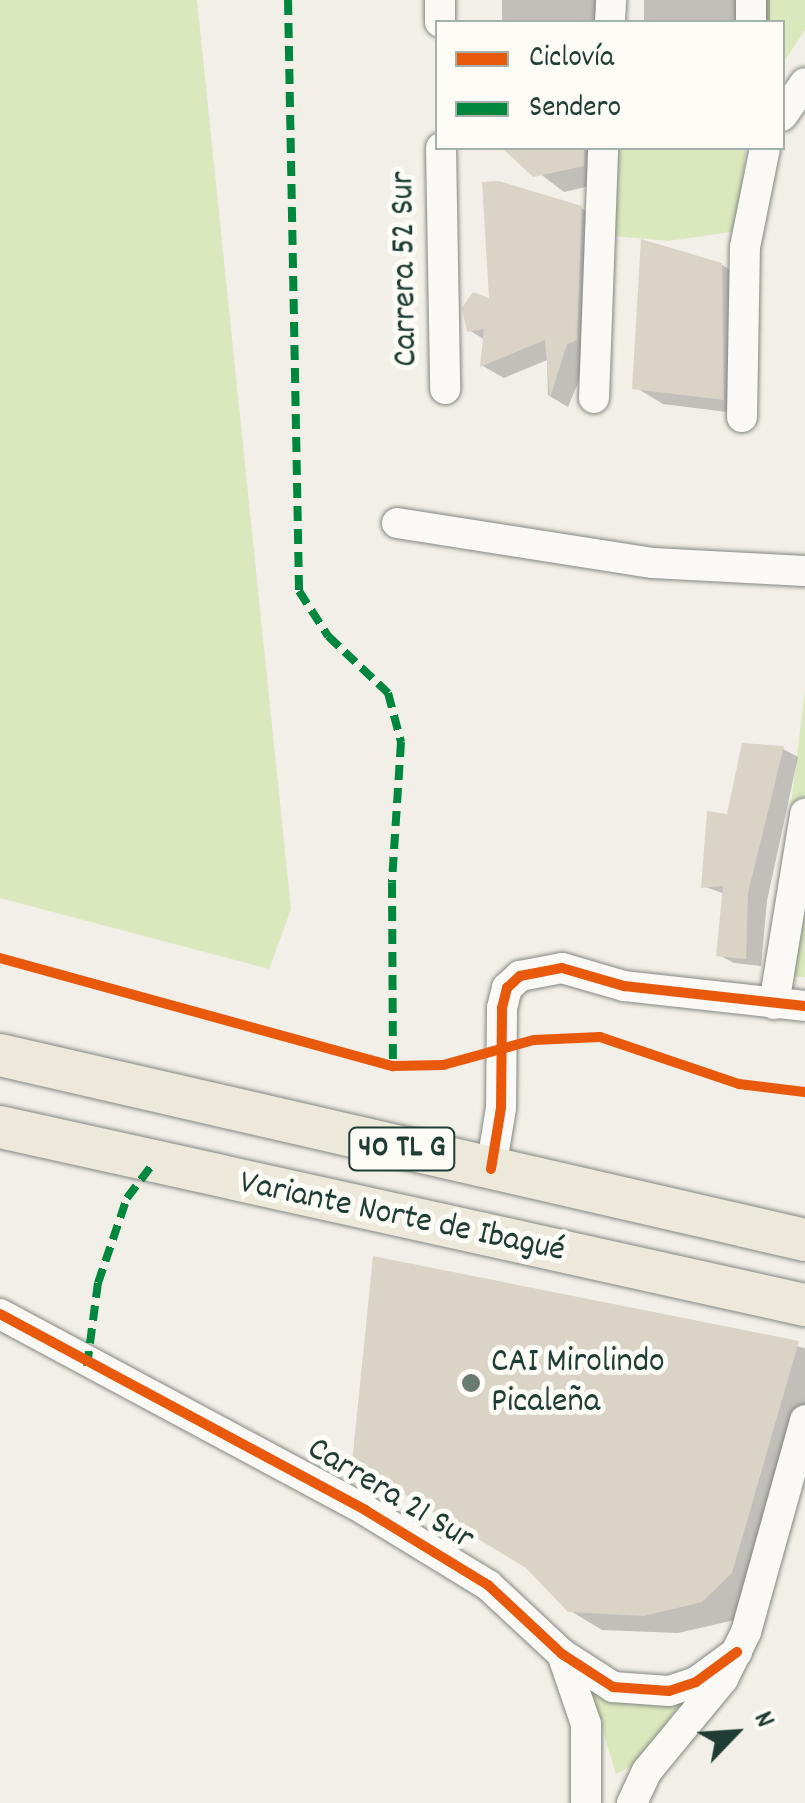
<!DOCTYPE html>
<html>
<head>
<meta charset="utf-8">
<style>
  body { margin:0 }
  #map { position:relative; width:805px; height:1803px; overflow:hidden; background:#f2efe8; font-family:Dekko,sans-serif }
  div>[style] { position:absolute }
  .green>* { inset:0; background:#dbe7bc }
  .shadow>* { inset:0; background:#0003; transform-origin:0 0 }
  .building>* { inset:0; background:#dad4c7 }
  .roads { filter:drop-shadow(0 0 2px #838883) drop-shadow(0 0 2px #838883) }
  .minor>* { height:30px; margin:-15px; padding:0 15px; transform-origin:15px; border-radius:15px; background:#faf9f6 }
  .highway>* { height:42px; margin:-21px; padding:0 21px; transform-origin:21px; border-radius:21px; background:#ece8da }
  .quiet>* { height:8px; margin-top:-4px; transform-origin:0; background:repeating-linear-gradient(90deg,#00873e 0 15px,transparent 0 23px) }
  .cycleway>* { height:10px; margin:-5px; padding:0 5px; transform-origin:5px; border-radius:5px; background:#e8590c }
  .dots>* { width:28px; height:28px; translate:-50% -50%; box-sizing:border-box; border:5px solid #fdfcf7; border-radius:50% }
  span { translate:-50% -50%; white-space:nowrap; text-align:center; line-height:1.15; -webkit-text-stroke:10px #fdfcf7; paint-order:stroke }
  .shield-label span { padding:2px 8px; background:#fdfcf7; border:2px solid; border-radius:8px; -webkit-text-stroke-width:0 }
  .shield-label { font-size:32px; color:#1f3d34; font-weight:700 }
  .street-label { font-size:35px; color:#1f3d34 }
  .poi-label { font-size:35px; color:#1f3d34 }
  .left { translate:0 -50%; text-align:left }
  .legend { position:absolute; left:435px; top:20px; width:350px; height:130px; box-sizing:border-box; background:#fdfcf7; border:2px solid #a4b0a9; margin:0; padding:12px 18px; list-style:none; font-size:30px; color:#1f3d34 }
  .legend li { display:flex; align-items:center; gap:20px; height:50px }
  .legend b { width:50px; border:2px solid #a4b0a9 }
  .north { position:absolute; left:685px; top:1683px; width:100px; height:100px; -webkit-text-stroke:8px #fdfcf7; paint-order:stroke; rotate:65deg; font-size:28px; font-weight:700; line-height:40px; text-align:center; color:#1f3d34 }
  .north::after { content:''; display:block; margin:auto; width:35px; height:45px; background:#1f3d34; clip-path:polygon(50% 0,100% 100%,50% 72%,0 100%) }
</style>
</head>
<body>
<div id="map">
  <div class="green">
    <i style="clip-path:polygon(0 0,197px 0,291px 909px,269px 969px,0 898px)"></i>
    <i style="clip-path:polygon(763px 0,805px 0,805px 30px,783px 63px,782px 22px,762px 22px)"></i>
    <i style="clip-path:polygon(616px 148px,746px 148px,738px 231px,668px 241px,613px 236px)"></i>
    <i style="clip-path:polygon(805px 690px,805px 977px,770px 975px)"></i>
    <i style="clip-path:polygon(590px 1688px,682px 1702px,637px 1763px,616px 1774px)"></i>
  </div>
  <div class="shadow">
    <i style="left:502px;top:0;width:120px;height:22px"></i>
    <i style="left:644px;top:0;width:126px;height:22px"></i>
    <i style="clip-path:polygon(506px 148px,616px 148px,611px 181px,564px 192px)"></i>
    <i style="clip-path:polygon(581px 208px,603px 221px,589px 356px,568px 407px,548px 395px,547px 360px,504px 378px,483px 366px,485px 340px,469px 330px)"></i>
    <i style="clip-path:polygon(722px 265px,750px 282px,751px 415px,663px 404px,635px 387px)"></i>
    <i style="clip-path:polygon(783px 749px,798px 757px,767px 901px,761px 966px,734px 963px,719px 955px,725px 894px,703px 886px,729px 816px)"></i>
    <i style="clip-path:polygon(375px 1259px,805px 1348px,805px 1449px,735px 1620px,678px 1633px,602px 1630px,569px 1610px)"></i>
  </div>
  <div class="building">
    <i style="clip-path:polygon(502px 148px,584px 148px,584px 166px,533px 177px)"></i>
    <i style="clip-path:polygon(499px 181px,582px 206px,577px 340px,567px 344px,550px 398px,545px 340px,480px 367px,484px 329px,467px 332px,462px 308px,473px 292px,489px 298px,482px 182px)"></i>
    <i style="clip-path:polygon(641px 239px,722px 263px,724px 400px,632px 389px)"></i>
    <i style="clip-path:polygon(742px 743px,784px 746px,748px 893px,746px 959px,716px 956px,723px 886px,701px 888px,707px 811px,727px 814px)"></i>
    <i style="clip-path:polygon(373px 1256px,799px 1341px,732px 1573px,702px 1602px,644px 1616px,568px 1612px,526px 1568px,352px 1463px)"></i>
  </div>
  <div class="roads">
    <div class="minor">
      <i style="left:440px;top:0;width:22px;rotate:90deg"></i>
      <i style="left:751px;top:0;width:22px;rotate:90deg"></i>
      <i style="left:610px;top:22px;width:22px;rotate:-87deg"></i>
      <i style="left:782px;top:116px;width:40px;rotate:-55.1deg"></i>
      <i style="left:441px;top:148px;width:241px;rotate:89deg"></i>
      <i style="left:594px;top:398px;width:250px;rotate:-87.9deg"></i>
      <i style="left:742px;top:417px;width:170px;rotate:-89deg"></i>
      <i style="left:745px;top:247px;width:101px;rotate:-78.6deg"></i>
      <i style="left:397px;top:523px;width:259px;rotate:8.9deg"></i>
      <i style="left:653px;top:563px;width:152px;rotate:3deg"></i>
      <i style="left:774px;top:1004px;width:193px;rotate:-80.7deg"></i>
      <i style="left:491px;top:1169px;width:62px;rotate:-80.7deg"></i>
      <i style="left:501px;top:1108px;width:100px;rotate:-89.4deg"></i>
      <i style="left:502px;top:1008px;width:21px;rotate:-76deg"></i>
      <i style="left:507px;top:988px;width:18px;rotate:-43deg"></i>
      <i style="left:520px;top:976px;width:43px;rotate:-10.8deg"></i>
      <i style="left:562px;top:968px;width:65px;rotate:16.2deg"></i>
      <i style="left:624px;top:986px;width:182px;rotate:6.3deg"></i>
      <i style="left:0;top:1314px;width:414px;rotate:28.2deg"></i>
      <i style="left:365px;top:1510px;width:144px;rotate:31.4deg"></i>
      <i style="left:488px;top:1585px;width:101px;rotate:43deg"></i>
      <i style="left:562px;top:1654px;width:61px;rotate:32.9deg"></i>
      <i style="left:613px;top:1687px;width:56px;rotate:4.1deg"></i>
      <i style="left:669px;top:1691px;width:28px;rotate:-18deg"></i>
      <i style="left:696px;top:1682px;width:51px;rotate:-36.2deg"></i>
      <i style="left:562px;top:1654px;width:74px;rotate:71.1deg"></i>
      <i style="left:586px;top:1724px;width:79px;rotate:90deg"></i>
      <i style="left:632px;top:1803px;width:35px;rotate:-65deg"></i>
      <i style="left:647px;top:1771px;width:119px;rotate:-50.4deg"></i>
      <i style="left:723px;top:1679px;width:52px;rotate:-63.9deg"></i>
      <i style="left:746px;top:1632px;width:220px;rotate:-74.4deg"></i>
    </div>
    <div class="highway">
      <i style="left:0;top:1055px;width:826px;rotate:12.94deg"></i>
      <i style="left:0;top:1127px;width:824px;rotate:12.47deg"></i>
    </div>
  </div>
  <div class="quiet">
    <i style="left:288px;top:0;width:591px;rotate:88.93deg"></i>
    <i style="left:299px;top:591px;width:54px;rotate:57.2deg"></i>
    <i style="left:328px;top:636px;width:83px;rotate:43.5deg"></i>
    <i style="left:388px;top:693px;width:51px;rotate:75.1deg"></i>
    <i style="left:401px;top:742px;width:141px;rotate:93.7deg"></i>
    <i style="left:392px;top:883px;width:183px;rotate:89.7deg"></i>
    <i style="left:87px;top:1366px;width:84px;rotate:-82.5deg"></i>
    <i style="left:98px;top:1283px;width:90px;rotate:-71.2deg"></i>
    <i style="left:127px;top:1198px;width:41px;rotate:-52.9deg"></i>
  </div>
  <div class="cycleway">
    <i style="left:0;top:958px;width:408px;rotate:15.4deg"></i>
    <i style="left:393px;top:1066px;width:50px;rotate:-1.1deg"></i>
    <i style="left:443px;top:1065px;width:94px;rotate:-15.4deg"></i>
    <i style="left:534px;top:1040px;width:66px;rotate:-2.6deg"></i>
    <i style="left:600px;top:1037px;width:147px;rotate:18.7deg"></i>
    <i style="left:739px;top:1084px;width:66px;rotate:6.9deg"></i>
    <i style="left:491px;top:1169px;width:62px;rotate:-80.7deg"></i>
    <i style="left:501px;top:1108px;width:100px;rotate:-89.4deg"></i>
    <i style="left:502px;top:1008px;width:21px;rotate:-76deg"></i>
    <i style="left:507px;top:988px;width:18px;rotate:-43deg"></i>
    <i style="left:520px;top:976px;width:43px;rotate:-10.8deg"></i>
    <i style="left:562px;top:968px;width:65px;rotate:16.2deg"></i>
    <i style="left:624px;top:986px;width:182px;rotate:6.3deg"></i>
    <i style="left:0;top:1314px;width:414px;rotate:28.2deg"></i>
    <i style="left:365px;top:1510px;width:144px;rotate:31.4deg"></i>
    <i style="left:488px;top:1585px;width:101px;rotate:43deg"></i>
    <i style="left:562px;top:1654px;width:61px;rotate:32.9deg"></i>
    <i style="left:613px;top:1687px;width:56px;rotate:4.1deg"></i>
    <i style="left:669px;top:1691px;width:28px;rotate:-18deg"></i>
    <i style="left:696px;top:1682px;width:51px;rotate:-36.2deg"></i>
  </div>
  <div class="dots">
    <i style="left:471px;top:1383px;background:#697b73"></i>
  </div>
  <div class="shield-label">
    <span style="left:402px;top:1149px">40 TL G</span>
  </div>
  <div class="street-label">
    <span style="left:406px;top:269px;rotate:-91deg">Carrera 52 Sur</span>
    <span style="left:402px;top:1218px;rotate:12deg">Variante Norte de Ibagué</span>
    <span style="left:390px;top:1495px;rotate:31deg">Carrera 21 Sur</span>
  </div>
  <div class="poi-label">
    <span class="left" style="left:491px;top:1383px">CAI Mirolindo<br>Picaleña</span>
  </div>
  <ul class="legend">
  <li><b style="height:12px;background:#e8590c"></b>Ciclovía</li>
  <li><b style="height:12px;background:#00873e"></b>Sendero</li>
  </ul>
  <div class="north">N</div>
</div>
</body>
</html>
